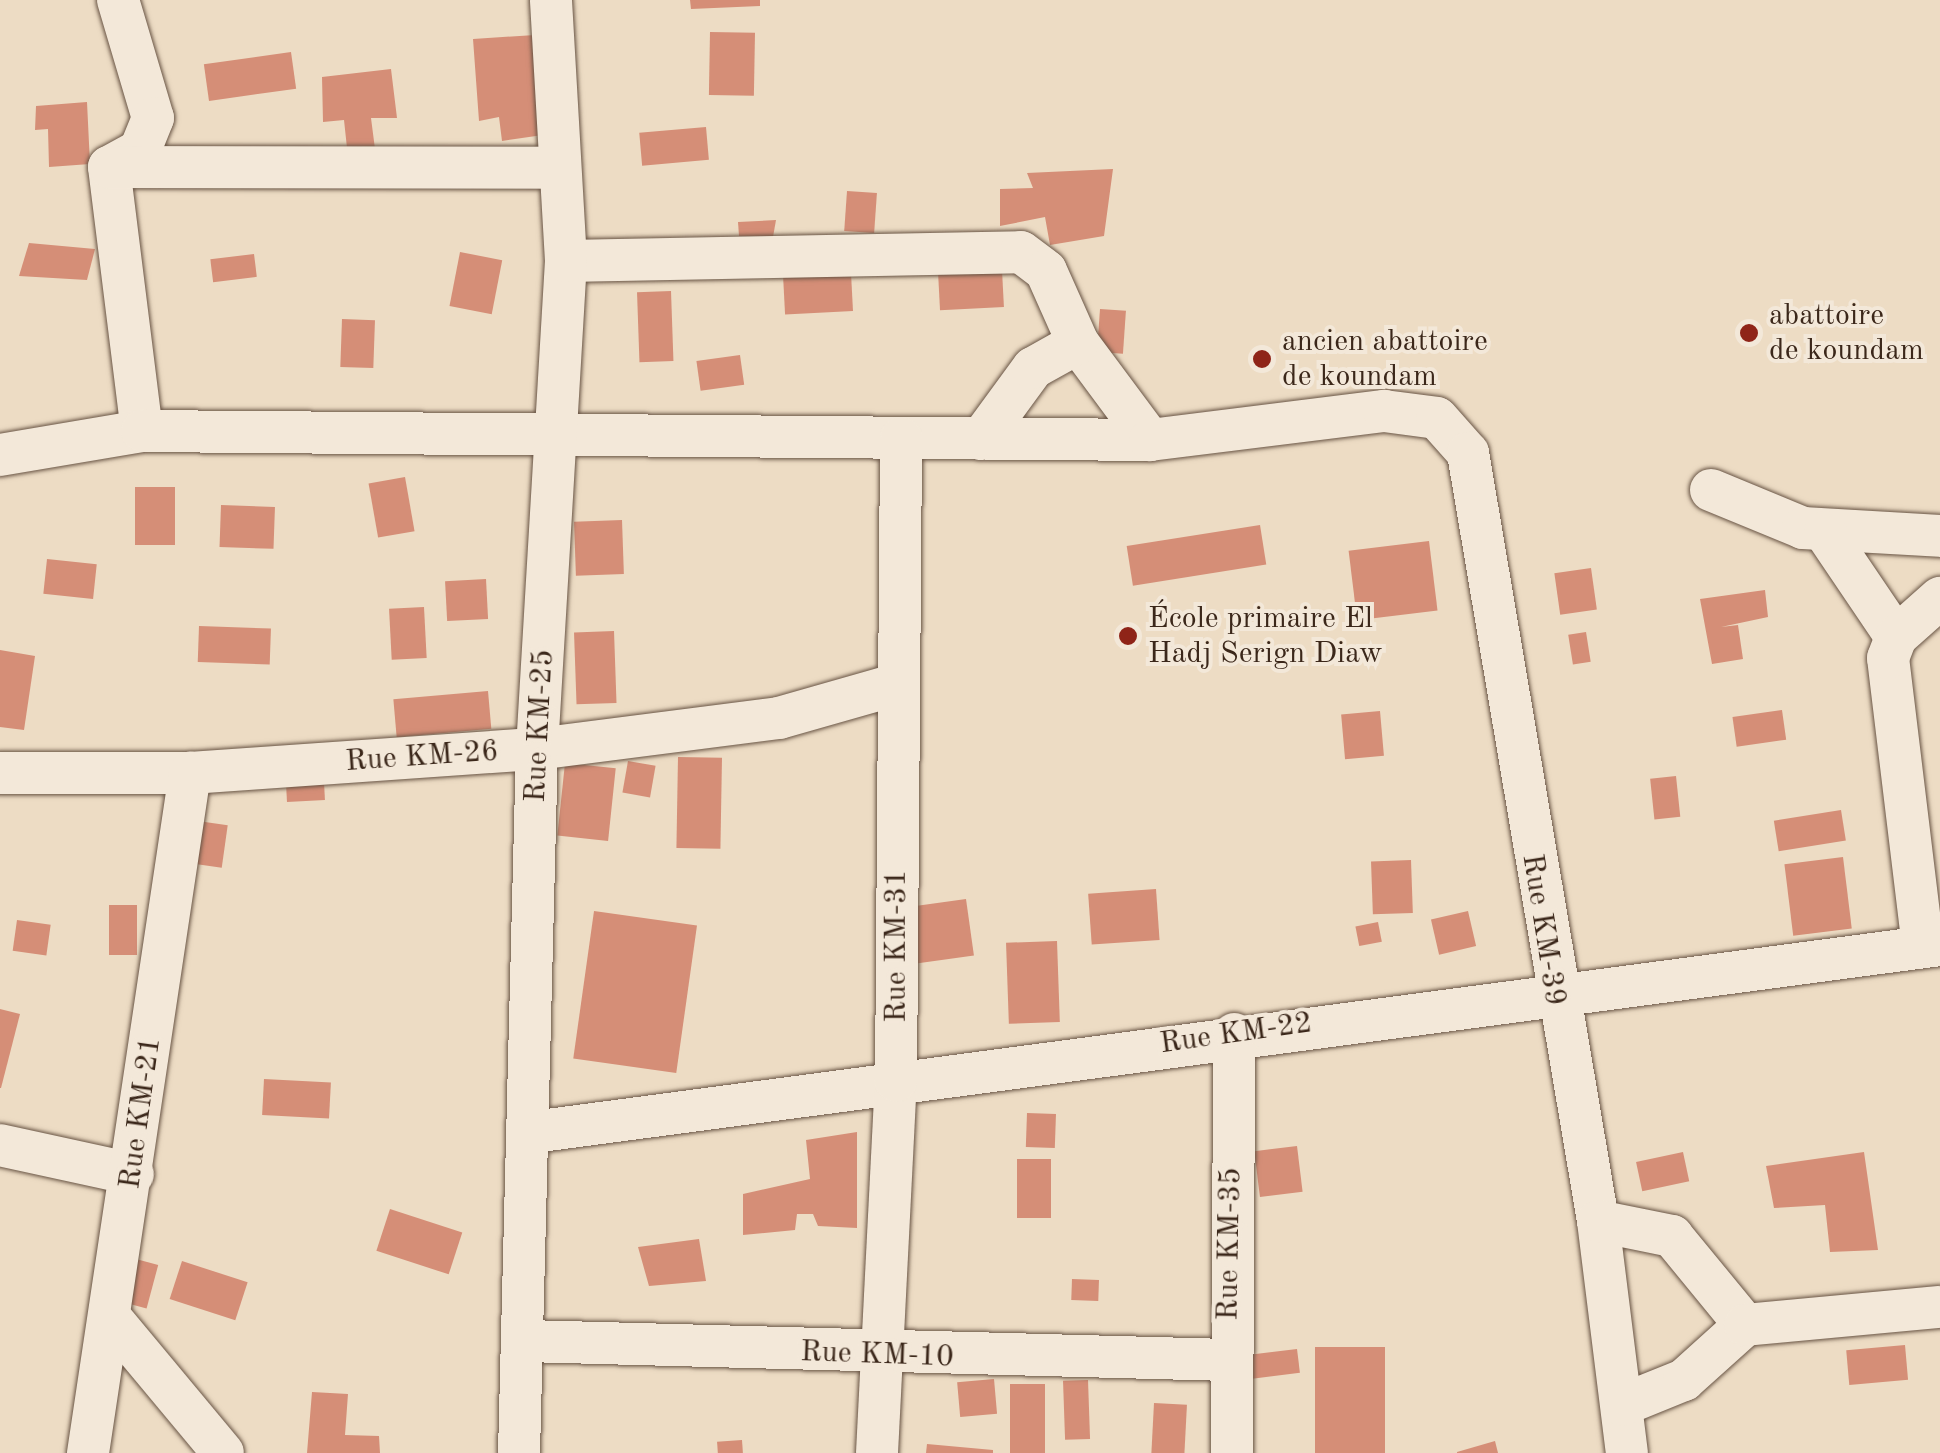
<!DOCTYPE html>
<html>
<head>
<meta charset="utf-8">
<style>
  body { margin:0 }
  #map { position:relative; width:1940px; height:1453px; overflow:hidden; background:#eddcc4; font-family:"Old Standard TT",serif }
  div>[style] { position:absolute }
  .building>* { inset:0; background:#d58e77; transform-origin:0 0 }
  .roads { filter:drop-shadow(0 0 2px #685444) drop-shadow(0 0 2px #685444) }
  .street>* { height:42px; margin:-21px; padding:0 21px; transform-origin:21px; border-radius:21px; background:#f3e8d9 }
  .dots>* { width:28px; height:28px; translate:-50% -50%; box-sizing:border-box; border:5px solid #f3e8d9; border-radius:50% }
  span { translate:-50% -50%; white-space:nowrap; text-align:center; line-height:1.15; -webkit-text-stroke:8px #f3e8d9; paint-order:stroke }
  .poi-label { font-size:30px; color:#3b271a }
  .left { translate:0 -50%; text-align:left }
  .street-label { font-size:30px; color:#3b271a }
</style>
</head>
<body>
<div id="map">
  <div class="building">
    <i style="clip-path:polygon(690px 0,760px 0,760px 6px,691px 9px)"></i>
    <i style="left:710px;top:32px;width:45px;height:63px;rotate:1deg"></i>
    <i style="clip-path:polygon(535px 35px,543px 135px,502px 141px,499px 117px,479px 121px,473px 39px)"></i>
    <i style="left:291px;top:52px;width:37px;height:88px;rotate:82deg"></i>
    <i style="clip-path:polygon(391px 69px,397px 118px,371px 118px,375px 149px,347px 148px,344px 120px,323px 122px,322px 77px)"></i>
    <i style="clip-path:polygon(87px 102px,90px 164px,49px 167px,48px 129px,35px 130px,36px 106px)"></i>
    <i style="left:706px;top:127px;width:33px;height:67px;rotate:85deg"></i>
    <i style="clip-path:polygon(1113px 169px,1104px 236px,1050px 245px,1045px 217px,1000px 226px,1000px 189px,1033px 188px,1027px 173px)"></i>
    <i style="left:847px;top:191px;width:30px;height:40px;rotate:4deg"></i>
    <i style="clip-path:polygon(776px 220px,773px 237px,739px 236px,738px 222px)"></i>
    <i style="clip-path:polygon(29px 243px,95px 249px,87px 280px,19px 276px)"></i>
    <i style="left:460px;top:252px;width:43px;height:55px;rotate:11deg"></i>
    <i style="left:254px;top:254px;width:23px;height:44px;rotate:83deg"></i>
    <i style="left:1002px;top:270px;width:37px;height:64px;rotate:87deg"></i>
    <i style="left:851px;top:273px;width:38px;height:68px;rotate:87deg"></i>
    <i style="left:671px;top:291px;width:70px;height:34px;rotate:88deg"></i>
    <i style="left:1100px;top:309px;width:26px;height:43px;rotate:4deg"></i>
    <i style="left:342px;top:319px;width:33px;height:48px;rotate:2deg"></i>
    <i style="left:740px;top:355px;width:30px;height:44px;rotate:82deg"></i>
    <i style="left:405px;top:477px;width:55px;height:37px;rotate:80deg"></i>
    <i style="left:135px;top:487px;width:40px;height:58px"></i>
    <i style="left:221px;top:505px;width:54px;height:42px;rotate:2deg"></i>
    <i style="left:622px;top:520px;width:54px;height:48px;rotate:88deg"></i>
    <i style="left:1260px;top:525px;width:40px;height:135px;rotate:81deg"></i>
    <i style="left:1429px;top:541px;width:70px;height:81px;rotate:83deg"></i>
    <i style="left:47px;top:559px;width:50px;height:35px;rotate:6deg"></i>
    <i style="left:1591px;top:568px;width:42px;height:37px;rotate:82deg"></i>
    <i style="left:486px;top:579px;width:40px;height:41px;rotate:87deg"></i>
    <i style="clip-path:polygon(1765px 590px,1768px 617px,1721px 627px,1738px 625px,1743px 659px,1712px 664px,1700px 599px)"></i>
    <i style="left:424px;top:607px;width:51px;height:35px;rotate:87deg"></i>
    <i style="left:199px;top:626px;width:72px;height:36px;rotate:2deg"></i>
    <i style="left:614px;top:631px;width:72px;height:40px;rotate:88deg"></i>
    <i style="left:1586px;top:632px;width:30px;height:18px;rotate:81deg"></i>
    <i style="clip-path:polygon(0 650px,35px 656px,24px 730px,0 727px)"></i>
    <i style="left:488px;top:691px;width:38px;height:95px;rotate:85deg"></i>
    <i style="left:1782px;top:710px;width:30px;height:50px;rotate:82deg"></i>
    <i style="left:1380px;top:711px;width:45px;height:39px;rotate:85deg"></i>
    <i style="left:678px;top:757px;width:44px;height:91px;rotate:1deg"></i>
    <i style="left:628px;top:761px;width:28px;height:32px;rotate:10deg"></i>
    <i style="left:565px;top:763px;width:51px;height:73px;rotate:6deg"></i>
    <i style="left:1676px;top:776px;width:41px;height:26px;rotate:84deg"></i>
    <i style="left:324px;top:782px;width:18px;height:38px;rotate:87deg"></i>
    <i style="left:1841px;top:810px;width:31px;height:68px;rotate:81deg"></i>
    <i style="left:198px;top:821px;width:30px;height:43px;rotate:8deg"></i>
    <i style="left:1843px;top:857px;width:72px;height:59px;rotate:83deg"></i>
    <i style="left:1411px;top:860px;width:53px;height:40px;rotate:88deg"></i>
    <i style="left:1156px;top:889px;width:51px;height:68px;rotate:86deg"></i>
    <i style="left:966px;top:899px;width:57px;height:60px;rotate:82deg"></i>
    <i style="left:109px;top:905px;width:28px;height:50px"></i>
    <i style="left:594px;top:911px;width:104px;height:149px;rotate:8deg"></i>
    <i style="left:1468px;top:911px;width:36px;height:38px;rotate:77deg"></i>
    <i style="left:17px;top:920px;width:34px;height:31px;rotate:8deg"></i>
    <i style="left:1378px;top:922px;width:20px;height:23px;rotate:79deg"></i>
    <i style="left:1057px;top:941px;width:81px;height:51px;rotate:88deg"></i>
    <i style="clip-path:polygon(0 1009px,20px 1014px,1px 1088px,0 1088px)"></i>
    <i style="left:264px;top:1079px;width:67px;height:36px;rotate:3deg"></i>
    <i style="left:1027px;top:1113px;width:29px;height:34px;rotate:2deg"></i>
    <i style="clip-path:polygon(857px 1132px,857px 1228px,818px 1226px,813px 1214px,797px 1214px,795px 1230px,743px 1235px,743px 1194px,810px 1179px,806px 1140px)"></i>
    <i style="left:1297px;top:1146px;width:46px;height:43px;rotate:83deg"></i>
    <i style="left:1683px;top:1152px;width:30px;height:48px;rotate:78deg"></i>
    <i style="clip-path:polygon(1864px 1152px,1878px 1250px,1830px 1252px,1825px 1205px,1774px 1208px,1766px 1166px)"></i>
    <i style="left:1017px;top:1159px;width:34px;height:59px"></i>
    <i style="left:390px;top:1209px;width:76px;height:44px;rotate:18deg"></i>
    <i style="clip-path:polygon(699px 1239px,706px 1281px,649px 1286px,638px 1247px)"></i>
    <i style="left:136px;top:1259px;width:23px;height:45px;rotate:15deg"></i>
    <i style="left:182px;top:1261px;width:69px;height:40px;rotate:18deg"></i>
    <i style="left:1072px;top:1279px;width:27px;height:21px;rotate:2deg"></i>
    <i style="left:1905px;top:1345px;width:35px;height:59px;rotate:85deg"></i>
    <i style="left:1315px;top:1347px;width:70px;height:106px"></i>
    <i style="left:1297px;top:1349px;width:24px;height:52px;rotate:83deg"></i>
    <i style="left:994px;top:1379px;width:35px;height:37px;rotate:85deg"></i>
    <i style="left:1088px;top:1380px;width:59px;height:25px;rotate:88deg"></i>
    <i style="left:1010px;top:1384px;width:35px;height:69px"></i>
    <i style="clip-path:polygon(312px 1392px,348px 1394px,345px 1435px,379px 1436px,380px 1453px,307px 1453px)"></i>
    <i style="left:1154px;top:1403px;width:33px;height:50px;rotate:3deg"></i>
    <i style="left:742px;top:1440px;width:13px;height:25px;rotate:86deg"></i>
    <i style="clip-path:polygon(1495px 1441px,1498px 1453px,1457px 1453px,1457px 1452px)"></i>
    <i style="clip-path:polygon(927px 1444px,993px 1450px,993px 1453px,926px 1453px)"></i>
  </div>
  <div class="roads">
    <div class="street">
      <i style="left:118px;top:0;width:123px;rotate:73.5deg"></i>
      <i style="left:153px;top:118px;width:35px;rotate:112deg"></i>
      <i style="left:140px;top:150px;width:35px;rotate:151deg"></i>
      <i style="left:109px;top:167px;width:266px;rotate:82.9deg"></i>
      <i style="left:109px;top:167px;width:450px;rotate:0.1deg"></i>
      <i style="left:566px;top:261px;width:455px;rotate:-1.1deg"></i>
      <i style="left:1021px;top:252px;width:31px;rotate:37deg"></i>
      <i style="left:1046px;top:271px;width:79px;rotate:66deg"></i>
      <i style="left:1078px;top:343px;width:121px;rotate:53.4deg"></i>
      <i style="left:981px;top:439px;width:88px;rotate:-53.8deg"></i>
      <i style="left:1033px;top:368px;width:51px;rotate:-29.1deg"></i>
      <i style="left:0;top:455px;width:144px;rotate:-9.6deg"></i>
      <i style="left:142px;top:431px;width:1008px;rotate:0.51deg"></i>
      <i style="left:1150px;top:440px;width:236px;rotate:-7.1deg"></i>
      <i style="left:1384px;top:411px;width:53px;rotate:7.5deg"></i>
      <i style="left:1437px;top:418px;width:47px;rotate:48.5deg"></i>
      <i style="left:1468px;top:453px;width:779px;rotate:80.39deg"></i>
      <i style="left:1598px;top:1221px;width:234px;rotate:82.9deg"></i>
      <i style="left:1711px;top:490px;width:100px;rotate:22.4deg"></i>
      <i style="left:1803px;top:528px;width:137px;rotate:3.3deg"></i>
      <i style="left:1825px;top:532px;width:127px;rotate:55.9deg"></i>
      <i style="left:0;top:773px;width:190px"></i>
      <i style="left:190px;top:773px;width:348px;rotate:-4deg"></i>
      <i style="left:537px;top:749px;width:244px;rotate:-7.3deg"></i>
      <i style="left:779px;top:718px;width:124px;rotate:-15.9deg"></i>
      <i style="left:1923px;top:947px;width:291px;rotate:-96.9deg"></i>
      <i style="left:1888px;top:658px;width:22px;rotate:-69deg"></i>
      <i style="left:1896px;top:637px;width:59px;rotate:-41.6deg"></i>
      <i style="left:533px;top:1132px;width:1419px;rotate:-7.57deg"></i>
      <i style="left:0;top:1145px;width:136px;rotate:12.3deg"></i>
      <i style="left:1598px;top:1221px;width:76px;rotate:11.5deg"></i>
      <i style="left:1672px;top:1236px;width:115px;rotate:50.6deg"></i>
      <i style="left:114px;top:1322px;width:170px;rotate:50.2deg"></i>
      <i style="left:526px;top:1341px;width:702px;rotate:1.55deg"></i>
      <i style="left:1622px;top:1405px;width:67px;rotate:-22deg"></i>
      <i style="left:1684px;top:1380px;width:82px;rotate:-42deg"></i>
      <i style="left:1745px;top:1325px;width:196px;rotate:-5.3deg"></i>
      <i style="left:88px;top:1453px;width:688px;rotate:-81.47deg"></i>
      <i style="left:519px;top:1453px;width:704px;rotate:-88.54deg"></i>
      <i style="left:537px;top:749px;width:489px;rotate:-86.6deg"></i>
      <i style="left:566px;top:261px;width:261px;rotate:-93.3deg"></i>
      <i style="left:877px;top:1453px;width:372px;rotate:-87.1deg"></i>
      <i style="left:896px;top:1081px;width:643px;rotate:-89.55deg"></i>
      <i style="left:1232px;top:1453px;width:419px;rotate:-89.7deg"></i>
    </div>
  </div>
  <div class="dots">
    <i style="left:1749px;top:333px;background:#8f2418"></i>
    <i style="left:1262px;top:359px;background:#8f2418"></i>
    <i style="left:1128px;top:636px;background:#8f2418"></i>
  </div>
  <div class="poi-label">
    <span class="left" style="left:1769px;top:333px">abattoire<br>de koundam</span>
    <span class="left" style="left:1282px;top:359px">ancien abattoire<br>de koundam</span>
    <span class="left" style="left:1148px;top:636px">École primaire El<br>Hadj Serign Diaw</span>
  </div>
  <div class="street-label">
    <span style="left:540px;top:726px;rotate:-87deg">Rue KM-25</span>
    <span style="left:422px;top:757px;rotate:-4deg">Rue KM-26</span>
    <span style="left:1543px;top:930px;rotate:81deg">Rue KM-39</span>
    <span style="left:897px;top:946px;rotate:-90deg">Rue KM-31</span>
    <span style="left:1236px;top:1034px;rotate:-8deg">Rue KM-22</span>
    <span style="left:141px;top:1113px;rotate:-82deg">Rue KM-21</span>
    <span style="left:1230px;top:1244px;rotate:-89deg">Rue KM-35</span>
    <span style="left:877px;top:1355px;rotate:2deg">Rue KM-10</span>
  </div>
</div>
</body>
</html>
